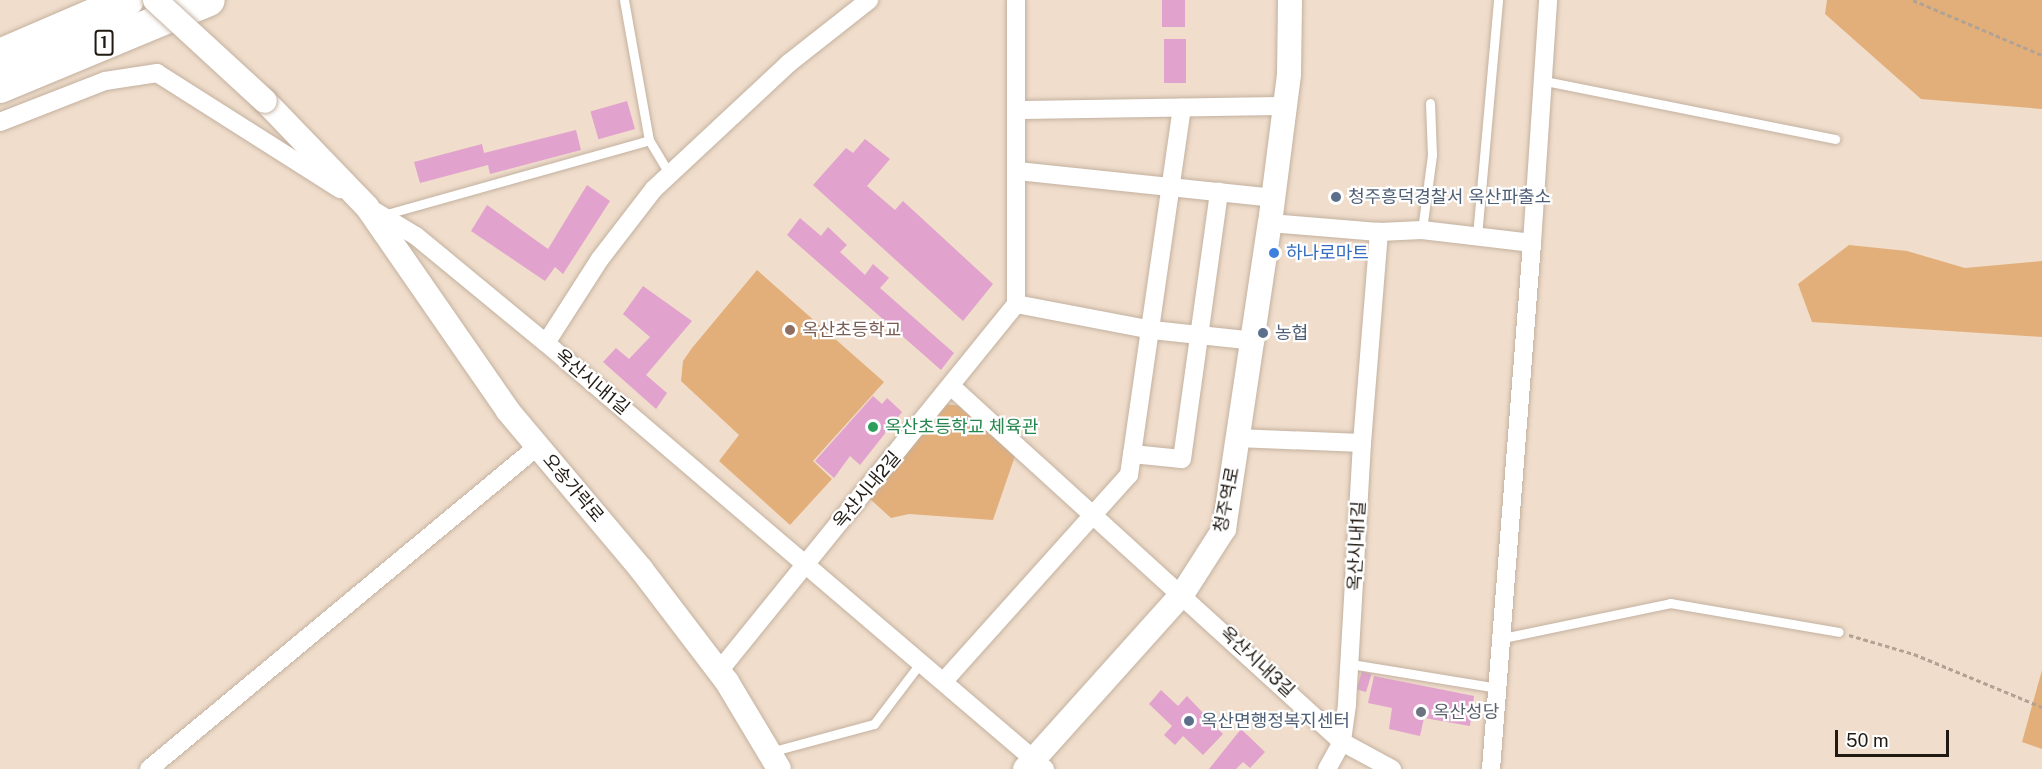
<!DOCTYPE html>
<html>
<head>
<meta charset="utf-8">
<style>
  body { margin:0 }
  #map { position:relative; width:2042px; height:769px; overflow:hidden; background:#f0ddcb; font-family:"Public Sans","Noto Sans KR",sans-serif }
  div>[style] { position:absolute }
  .green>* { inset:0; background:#e2af7b }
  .building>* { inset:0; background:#e1a2cd; transform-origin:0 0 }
  .path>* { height:3px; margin-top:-1.5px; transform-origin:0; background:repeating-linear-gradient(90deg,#b1a293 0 4.5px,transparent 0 7.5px) }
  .roads { filter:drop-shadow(0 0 2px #c3b1a0) drop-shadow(0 0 2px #c3b1a0) }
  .lane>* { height:9px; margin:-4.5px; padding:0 4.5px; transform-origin:4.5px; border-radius:4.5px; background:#fff }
  .street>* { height:18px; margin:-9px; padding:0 9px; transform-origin:9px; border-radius:9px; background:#fff }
  .secondary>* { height:24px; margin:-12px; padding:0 12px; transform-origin:12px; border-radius:12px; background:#fff }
  .highway>* { height:32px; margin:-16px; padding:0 16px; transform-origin:16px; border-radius:16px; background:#fff }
  .bridges { filter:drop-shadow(0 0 2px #c3b1a0) drop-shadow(0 0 2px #c3b1a0) }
  .secondary-bridge>* { height:24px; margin:-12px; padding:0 12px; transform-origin:12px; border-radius:12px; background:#fff }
  .dots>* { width:16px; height:16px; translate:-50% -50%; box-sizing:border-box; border:3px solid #fff; border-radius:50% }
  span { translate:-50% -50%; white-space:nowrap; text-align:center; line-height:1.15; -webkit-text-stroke:4.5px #fff; paint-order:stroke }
  .shield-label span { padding:2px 4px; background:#fff; border:2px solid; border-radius:4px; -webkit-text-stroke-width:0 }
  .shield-label { font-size:16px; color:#201a13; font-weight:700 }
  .service-label { font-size:18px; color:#4e5e75 }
  .left { translate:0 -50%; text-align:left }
  .shop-label { font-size:18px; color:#366cbe }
  .education-label { font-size:18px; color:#785e54 }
  .street-label { font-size:18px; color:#201a13 }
  .leisure-label { font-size:18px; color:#27864d }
  .worship-label { font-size:18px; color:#5b616d }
  .scale { position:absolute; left:1835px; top:730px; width:114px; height:27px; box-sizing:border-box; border:3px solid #201a13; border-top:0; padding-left:8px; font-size:18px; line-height:21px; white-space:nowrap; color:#201a13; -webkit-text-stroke:4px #fff; paint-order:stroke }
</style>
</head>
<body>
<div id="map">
  <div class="green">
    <i style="clip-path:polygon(1827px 0,2042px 0,2042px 109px,1921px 99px,1825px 14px)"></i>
    <i style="clip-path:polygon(1849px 245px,1907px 251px,1965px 268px,2042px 261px,2042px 337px,1812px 322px,1798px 284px)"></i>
    <i style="clip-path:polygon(757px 270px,884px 382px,813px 461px,832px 479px,790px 525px,719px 461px,739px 435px,681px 381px,683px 361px,692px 348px)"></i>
    <i style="clip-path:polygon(945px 404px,962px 406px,1015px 456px,993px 520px,909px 514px,891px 518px,870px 499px)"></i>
    <i style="clip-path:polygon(2042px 670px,2042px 749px,2022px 742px)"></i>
  </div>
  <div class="building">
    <i style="left:1162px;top:0;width:23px;height:27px"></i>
    <i style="left:1164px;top:39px;width:22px;height:44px"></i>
    <i style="left:627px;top:101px;width:29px;height:38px;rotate:74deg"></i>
    <i style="clip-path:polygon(576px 130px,581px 150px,490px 174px,488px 165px,420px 183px,414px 162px,482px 144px,484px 153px)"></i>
    <i style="clip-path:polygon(865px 139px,890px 159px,867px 186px,895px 210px,903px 201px,993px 284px,963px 321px,813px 185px,846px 148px,853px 153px)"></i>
    <i style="clip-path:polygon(587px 185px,610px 201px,563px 274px,555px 267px,545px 281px,471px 231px,487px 205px,548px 249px)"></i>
    <i style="clip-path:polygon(800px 218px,821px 236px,828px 227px,847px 245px,840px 252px,865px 275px,873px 264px,889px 278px,880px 288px,954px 353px,941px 370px,787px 235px)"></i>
    <i style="clip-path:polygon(643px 286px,692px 321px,646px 375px,667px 393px,656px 409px,603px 362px,616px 348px,629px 359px,650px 337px,623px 314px)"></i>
    <i style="clip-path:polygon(873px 396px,882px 404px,887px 398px,902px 412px,860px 465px,850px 456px,834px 478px,815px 461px)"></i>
    <i style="left:1362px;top:671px;width:10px;height:19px;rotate:17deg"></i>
    <i style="clip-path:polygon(1374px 676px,1474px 696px,1470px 726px,1424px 718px,1420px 736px,1389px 729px,1392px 708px,1368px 703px)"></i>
    <i style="clip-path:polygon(1161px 690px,1178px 706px,1187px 696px,1223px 734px,1203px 755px,1183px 736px,1175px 745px,1164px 735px,1172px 726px,1149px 704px)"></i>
    <i style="clip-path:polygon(1241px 729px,1265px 752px,1250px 768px,1243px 762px,1236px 769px,1209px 769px)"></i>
  </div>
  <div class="path">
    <i style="left:1913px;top:0;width:140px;rotate:23.1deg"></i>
    <i style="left:1849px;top:635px;width:68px;rotate:16.3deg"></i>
    <i style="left:1914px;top:654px;width:139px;rotate:22.5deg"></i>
  </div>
  <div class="roads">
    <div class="lane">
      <i style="left:624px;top:0;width:142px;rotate:79.9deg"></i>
      <i style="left:649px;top:140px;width:39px;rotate:59deg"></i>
      <i style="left:1545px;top:81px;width:296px;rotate:11.3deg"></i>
      <i style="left:383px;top:215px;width:276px;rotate:-15.7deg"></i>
      <i style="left:1422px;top:230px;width:76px;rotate:-82.4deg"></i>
      <i style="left:1432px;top:155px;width:52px;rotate:-92.2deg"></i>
      <i style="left:1477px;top:236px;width:237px;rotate:-84.9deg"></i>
      <i style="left:1503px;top:638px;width:171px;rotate:-11.8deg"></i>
      <i style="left:1670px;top:603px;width:171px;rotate:9.7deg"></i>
      <i style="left:1351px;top:664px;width:149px;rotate:9.3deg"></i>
      <i style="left:770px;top:752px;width:108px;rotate:-15.1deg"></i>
      <i style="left:874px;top:724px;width:78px;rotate:-52.8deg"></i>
    </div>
    <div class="street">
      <i style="left:1016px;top:0;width:110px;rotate:90deg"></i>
      <i style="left:0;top:122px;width:113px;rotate:-21.3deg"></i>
      <i style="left:105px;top:81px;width:53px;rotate:-8.7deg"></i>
      <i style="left:157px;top:73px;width:217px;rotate:32.4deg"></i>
      <i style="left:1017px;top:171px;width:257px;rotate:6deg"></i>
      <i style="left:371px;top:209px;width:52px;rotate:31deg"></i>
      <i style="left:416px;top:236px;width:168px;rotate:39.5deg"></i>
      <i style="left:546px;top:343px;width:656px;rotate:40.49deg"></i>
      <i style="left:1270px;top:223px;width:109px;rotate:4.7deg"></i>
      <i style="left:1379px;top:232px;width:43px;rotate:-2.7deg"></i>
      <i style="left:1422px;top:230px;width:111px;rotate:6.7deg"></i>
      <i style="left:1532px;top:243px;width:244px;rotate:-86.2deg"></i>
      <i style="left:1016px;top:304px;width:138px;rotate:10.8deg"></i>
      <i style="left:1152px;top:330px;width:104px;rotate:6.1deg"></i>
      <i style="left:546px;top:343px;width:100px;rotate:-57.3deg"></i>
      <i style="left:600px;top:259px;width:88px;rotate:-52.4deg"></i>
      <i style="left:654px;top:189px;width:185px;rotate:-43deg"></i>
      <i style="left:789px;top:63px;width:102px;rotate:-38.2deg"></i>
      <i style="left:952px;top:387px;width:527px;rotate:42.31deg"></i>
      <i style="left:1342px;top:742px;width:57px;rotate:28.4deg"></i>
      <i style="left:1237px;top:438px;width:125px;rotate:2.3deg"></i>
      <i style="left:1362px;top:443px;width:262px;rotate:93.3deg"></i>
      <i style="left:1347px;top:705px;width:37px;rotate:98deg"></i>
      <i style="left:1342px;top:742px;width:31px;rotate:119deg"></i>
      <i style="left:1362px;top:443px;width:212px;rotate:-85.4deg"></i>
      <i style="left:1132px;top:454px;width:50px;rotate:5.7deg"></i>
      <i style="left:1182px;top:459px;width:270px;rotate:-82.1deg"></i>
      <i style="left:719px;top:671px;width:472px;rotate:-51deg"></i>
      <i style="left:1016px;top:304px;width:194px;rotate:-90deg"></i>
      <i style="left:1016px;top:110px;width:269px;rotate:-0.9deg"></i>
      <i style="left:944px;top:681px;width:277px;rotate:-48.1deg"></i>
      <i style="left:1129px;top:475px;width:371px;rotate:-81.8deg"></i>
      <i style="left:149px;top:769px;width:506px;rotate:-39.7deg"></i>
      <i style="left:1491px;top:769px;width:528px;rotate:-85.54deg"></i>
    </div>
    <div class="secondary">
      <i style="left:265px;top:101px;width:147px;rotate:46.1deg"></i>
      <i style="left:367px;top:207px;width:248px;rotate:55.3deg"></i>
      <i style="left:508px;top:411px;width:207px;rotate:49.9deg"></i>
      <i style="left:641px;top:569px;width:142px;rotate:52.7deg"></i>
      <i style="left:727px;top:682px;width:101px;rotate:59.1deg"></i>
      <i style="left:1025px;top:769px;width:237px;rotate:-48.1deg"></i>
      <i style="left:1183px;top:593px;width:76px;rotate:-57.4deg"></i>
      <i style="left:1224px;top:529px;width:309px;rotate:-81.5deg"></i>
      <i style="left:1270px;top:223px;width:150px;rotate:-82.7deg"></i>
      <i style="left:1289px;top:74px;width:74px;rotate:-89.2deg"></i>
    </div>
    <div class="highway">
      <i style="left:0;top:55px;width:139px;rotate:-23.3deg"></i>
      <i style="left:0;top:87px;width:226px;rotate:-22.6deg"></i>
    </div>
  </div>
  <div class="bridges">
    <div class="secondary-bridge">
      <i style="left:155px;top:0;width:149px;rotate:42.6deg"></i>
    </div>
  </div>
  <div class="dots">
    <i style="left:1336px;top:197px;background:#5c6f8a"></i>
    <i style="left:1274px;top:253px;background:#3f7fe0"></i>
    <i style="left:790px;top:330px;background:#8d6e63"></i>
    <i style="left:1263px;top:333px;background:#5c6f8a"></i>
    <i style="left:873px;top:427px;background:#2e9e5b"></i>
    <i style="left:1421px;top:712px;background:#6b7280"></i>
    <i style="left:1189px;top:721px;background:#5c6f8a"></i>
  </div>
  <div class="shield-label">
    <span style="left:104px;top:43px">1</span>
  </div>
  <div class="service-label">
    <span class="left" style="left:1348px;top:197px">청주흥덕경찰서 옥산파출소</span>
    <span class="left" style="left:1275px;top:333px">농협</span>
    <span class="left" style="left:1201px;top:721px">옥산면행정복지센터</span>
  </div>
  <div class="shop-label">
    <span class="left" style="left:1286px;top:253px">하나로마트</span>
  </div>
  <div class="education-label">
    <span class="left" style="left:802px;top:330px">옥산초등학교</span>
  </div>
  <div class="street-label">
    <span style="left:592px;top:382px;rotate:40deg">옥산시내1길</span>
    <span style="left:573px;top:488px;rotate:50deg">오송가락로</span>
    <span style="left:867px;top:490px;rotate:-50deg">옥산시내2길</span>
    <span style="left:1227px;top:500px;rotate:-79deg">청주역로</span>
    <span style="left:1357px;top:546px;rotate:-87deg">옥산시내1길</span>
    <span style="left:1257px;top:662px;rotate:43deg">옥산시내3길</span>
  </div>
  <div class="leisure-label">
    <span class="left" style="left:885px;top:427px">옥산초등학교 체육관</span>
  </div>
  <div class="worship-label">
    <span class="left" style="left:1433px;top:712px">옥산성당</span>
  </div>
  <div class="scale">50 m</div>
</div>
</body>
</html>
